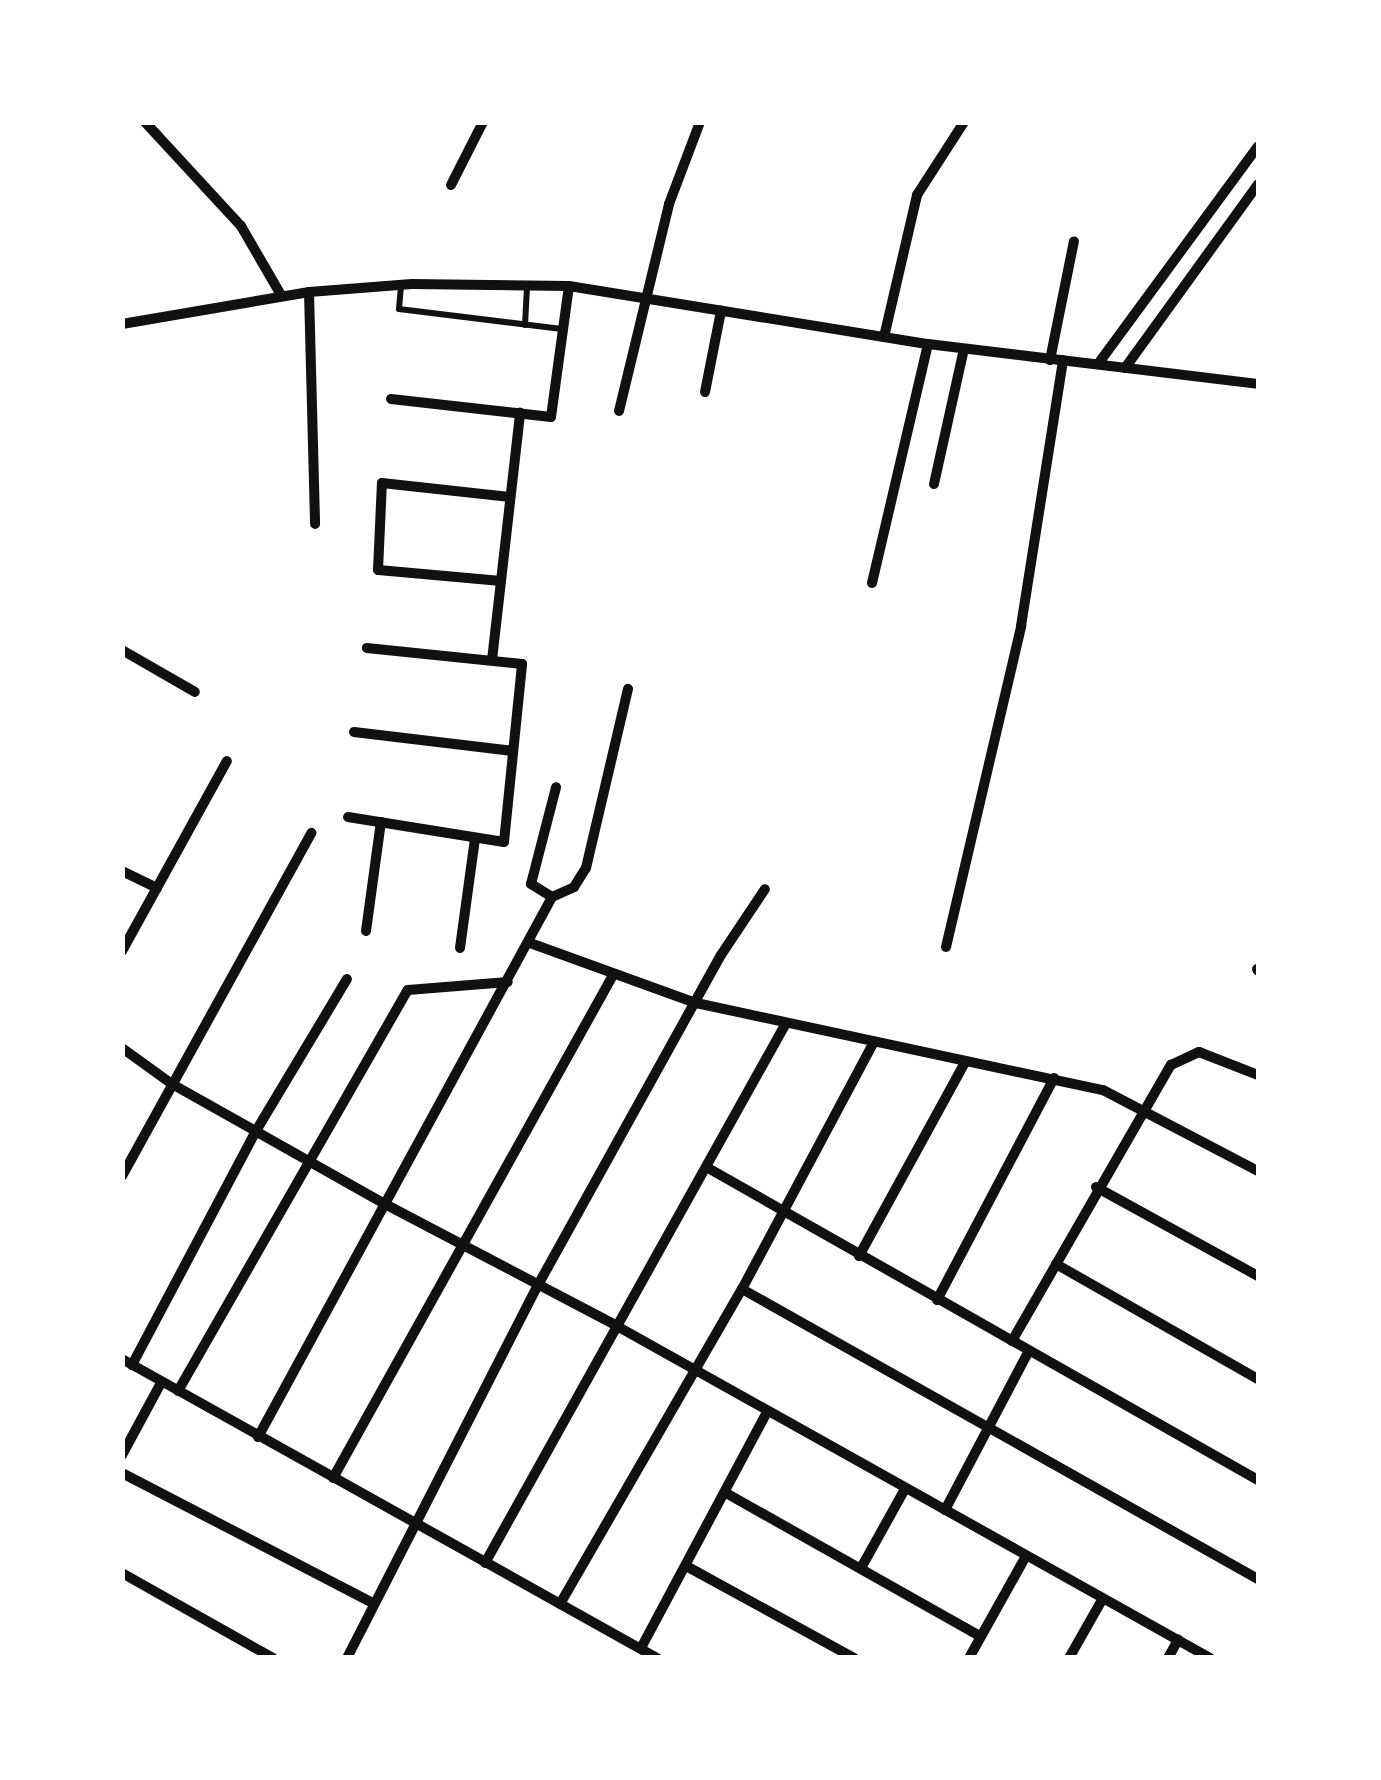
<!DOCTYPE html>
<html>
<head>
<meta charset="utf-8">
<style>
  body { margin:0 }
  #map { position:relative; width:1381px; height:1780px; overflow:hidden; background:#fff; font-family:"Fira Sans",sans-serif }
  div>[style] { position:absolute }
  .service>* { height:6px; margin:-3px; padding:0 3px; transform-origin:3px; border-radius:3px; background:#111 }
  .minor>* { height:10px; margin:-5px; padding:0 5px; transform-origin:5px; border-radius:5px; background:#111 }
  span { translate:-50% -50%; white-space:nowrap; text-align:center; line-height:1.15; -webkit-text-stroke:8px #fff; paint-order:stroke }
  .frame { position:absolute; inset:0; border:125px solid #fff; pointer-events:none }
</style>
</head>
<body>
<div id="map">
  <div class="service">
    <i style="left:401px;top:286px;width:23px;rotate:95deg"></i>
    <i style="left:399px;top:309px;width:164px;rotate:7deg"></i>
    <i style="left:525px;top:325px;width:39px;rotate:-87deg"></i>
  </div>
  <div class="minor">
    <i style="left:145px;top:122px;width:142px;rotate:47.3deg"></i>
    <i style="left:241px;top:226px;width:80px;rotate:59.9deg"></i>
    <i style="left:451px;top:185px;width:71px;rotate:-63.1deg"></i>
    <i style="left:309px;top:292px;width:232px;rotate:88.5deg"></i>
    <i style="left:122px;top:324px;width:190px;rotate:-9.7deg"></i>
    <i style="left:309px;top:292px;width:103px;rotate:-4.4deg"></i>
    <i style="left:412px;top:284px;width:157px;rotate:0.7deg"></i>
    <i style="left:569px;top:286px;width:364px;rotate:9.2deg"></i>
    <i style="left:928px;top:344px;width:332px;rotate:6.9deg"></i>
    <i style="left:884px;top:337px;width:146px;rotate:-76.9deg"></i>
    <i style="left:917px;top:195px;width:87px;rotate:-57.2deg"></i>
    <i style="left:1050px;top:360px;width:121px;rotate:-78.6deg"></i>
    <i style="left:1098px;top:364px;width:270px;rotate:-53.7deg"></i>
    <i style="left:1125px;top:368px;width:227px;rotate:-54.1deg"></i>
    <i style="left:705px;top:392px;width:83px;rotate:-78.8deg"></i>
    <i style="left:391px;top:399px;width:161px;rotate:6.4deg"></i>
    <i style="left:551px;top:417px;width:132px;rotate:-82.2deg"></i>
    <i style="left:619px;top:411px;width:213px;rotate:-76.4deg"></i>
    <i style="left:669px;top:204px;width:88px;rotate:-69.3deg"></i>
    <i style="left:934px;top:484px;width:138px;rotate:-77.5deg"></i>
    <i style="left:501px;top:581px;width:123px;rotate:-174.9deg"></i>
    <i style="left:378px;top:570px;width:87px;rotate:-87.4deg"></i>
    <i style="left:382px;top:483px;width:129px;rotate:6.2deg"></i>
    <i style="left:872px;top:583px;width:245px;rotate:-76.8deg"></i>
    <i style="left:122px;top:650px;width:84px;rotate:29.9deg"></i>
    <i style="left:492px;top:660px;width:249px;rotate:-83.5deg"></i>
    <i style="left:354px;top:732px;width:160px;rotate:6.8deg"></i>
    <i style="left:348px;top:817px;width:158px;rotate:9.1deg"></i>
    <i style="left:504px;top:842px;width:179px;rotate:-84.2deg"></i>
    <i style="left:522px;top:664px;width:156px;rotate:-174.1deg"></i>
    <i style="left:122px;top:871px;width:39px;rotate:26deg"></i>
    <i style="left:552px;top:897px;width:25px;rotate:-148deg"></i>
    <i style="left:531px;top:884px;width:100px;rotate:-75.5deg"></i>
    <i style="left:366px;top:931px;width:110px;rotate:-82.2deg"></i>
    <i style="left:530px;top:943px;width:177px;rotate:19.9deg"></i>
    <i style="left:696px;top:1003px;width:416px;rotate:12.1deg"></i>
    <i style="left:1103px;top:1090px;width:175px;rotate:27.6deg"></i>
    <i style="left:946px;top:947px;width:330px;rotate:-76.8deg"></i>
    <i style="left:1021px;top:626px;width:269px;rotate:-81deg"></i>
    <i style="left:460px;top:948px;width:111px;rotate:-82.2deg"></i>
    <i style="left:122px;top:951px;width:217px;rotate:-61.1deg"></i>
    <i style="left:1257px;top:969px;width:2px;rotate:63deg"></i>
    <i style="left:122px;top:1048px;width:62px;rotate:35.8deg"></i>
    <i style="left:172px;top:1084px;width:242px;rotate:29.4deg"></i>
    <i style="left:383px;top:1203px;width:262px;rotate:27.7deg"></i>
    <i style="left:615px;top:1325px;width:682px;rotate:29.23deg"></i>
    <i style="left:708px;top:1168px;width:632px;rotate:29.57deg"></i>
    <i style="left:122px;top:1176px;width:392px;rotate:-61.1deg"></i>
    <i style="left:1096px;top:1187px;width:185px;rotate:28.8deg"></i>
    <i style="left:859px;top:1256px;width:219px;rotate:-61.3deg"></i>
    <i style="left:1056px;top:1264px;width:232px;rotate:29.7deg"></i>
    <i style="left:742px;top:1289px;width:592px;rotate:29.34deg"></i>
    <i style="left:937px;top:1300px;width:251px;rotate:-62.2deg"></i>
    <i style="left:1012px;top:1341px;width:319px;rotate:-60.1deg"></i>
    <i style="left:1171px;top:1065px;width:31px;rotate:-25deg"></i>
    <i style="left:1199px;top:1052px;width:63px;rotate:21.3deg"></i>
    <i style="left:122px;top:1359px;width:613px;rotate:29.2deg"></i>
    <i style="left:132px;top:1365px;width:265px;rotate:-62.1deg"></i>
    <i style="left:256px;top:1131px;width:177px;rotate:-59.1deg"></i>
    <i style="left:178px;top:1391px;width:462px;rotate:-60.2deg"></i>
    <i style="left:408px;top:990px;width:100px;rotate:-4.6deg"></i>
    <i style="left:258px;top:1437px;width:615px;rotate:-61.43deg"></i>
    <i style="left:552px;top:897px;width:24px;rotate:-24deg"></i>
    <i style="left:574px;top:887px;width:22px;rotate:-58deg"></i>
    <i style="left:586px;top:868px;width:184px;rotate:-76.8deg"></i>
    <i style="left:122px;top:1455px;width:82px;rotate:-61.6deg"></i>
    <i style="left:122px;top:1473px;width:283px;rotate:27.4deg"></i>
    <i style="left:333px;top:1478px;width:573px;rotate:-60.89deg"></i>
    <i style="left:726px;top:1493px;width:291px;rotate:29.4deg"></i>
    <i style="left:945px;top:1510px;width:180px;rotate:-62.2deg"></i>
    <i style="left:485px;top:1563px;width:618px;rotate:-60.86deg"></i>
    <i style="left:688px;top:1567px;width:189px;rotate:28.7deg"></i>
    <i style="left:861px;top:1568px;width:90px;rotate:-60.9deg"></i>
    <i style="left:122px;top:1573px;width:173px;rotate:29.4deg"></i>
    <i style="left:560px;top:1604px;width:364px;rotate:-60deg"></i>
    <i style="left:742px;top:1289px;width:280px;rotate:-61.9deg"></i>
    <i style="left:641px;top:1648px;width:268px;rotate:-61.9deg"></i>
    <i style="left:347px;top:1658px;width:419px;rotate:-62.9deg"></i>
    <i style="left:538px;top:1285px;width:377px;rotate:-61deg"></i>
    <i style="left:721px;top:955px;width:79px;rotate:-56.3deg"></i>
    <i style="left:969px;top:1658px;width:117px;rotate:-60.8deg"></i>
    <i style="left:1069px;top:1658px;width:67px;rotate:-60.4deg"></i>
    <i style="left:1168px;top:1658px;width:21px;rotate:-61deg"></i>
  </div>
  <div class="frame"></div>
</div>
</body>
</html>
